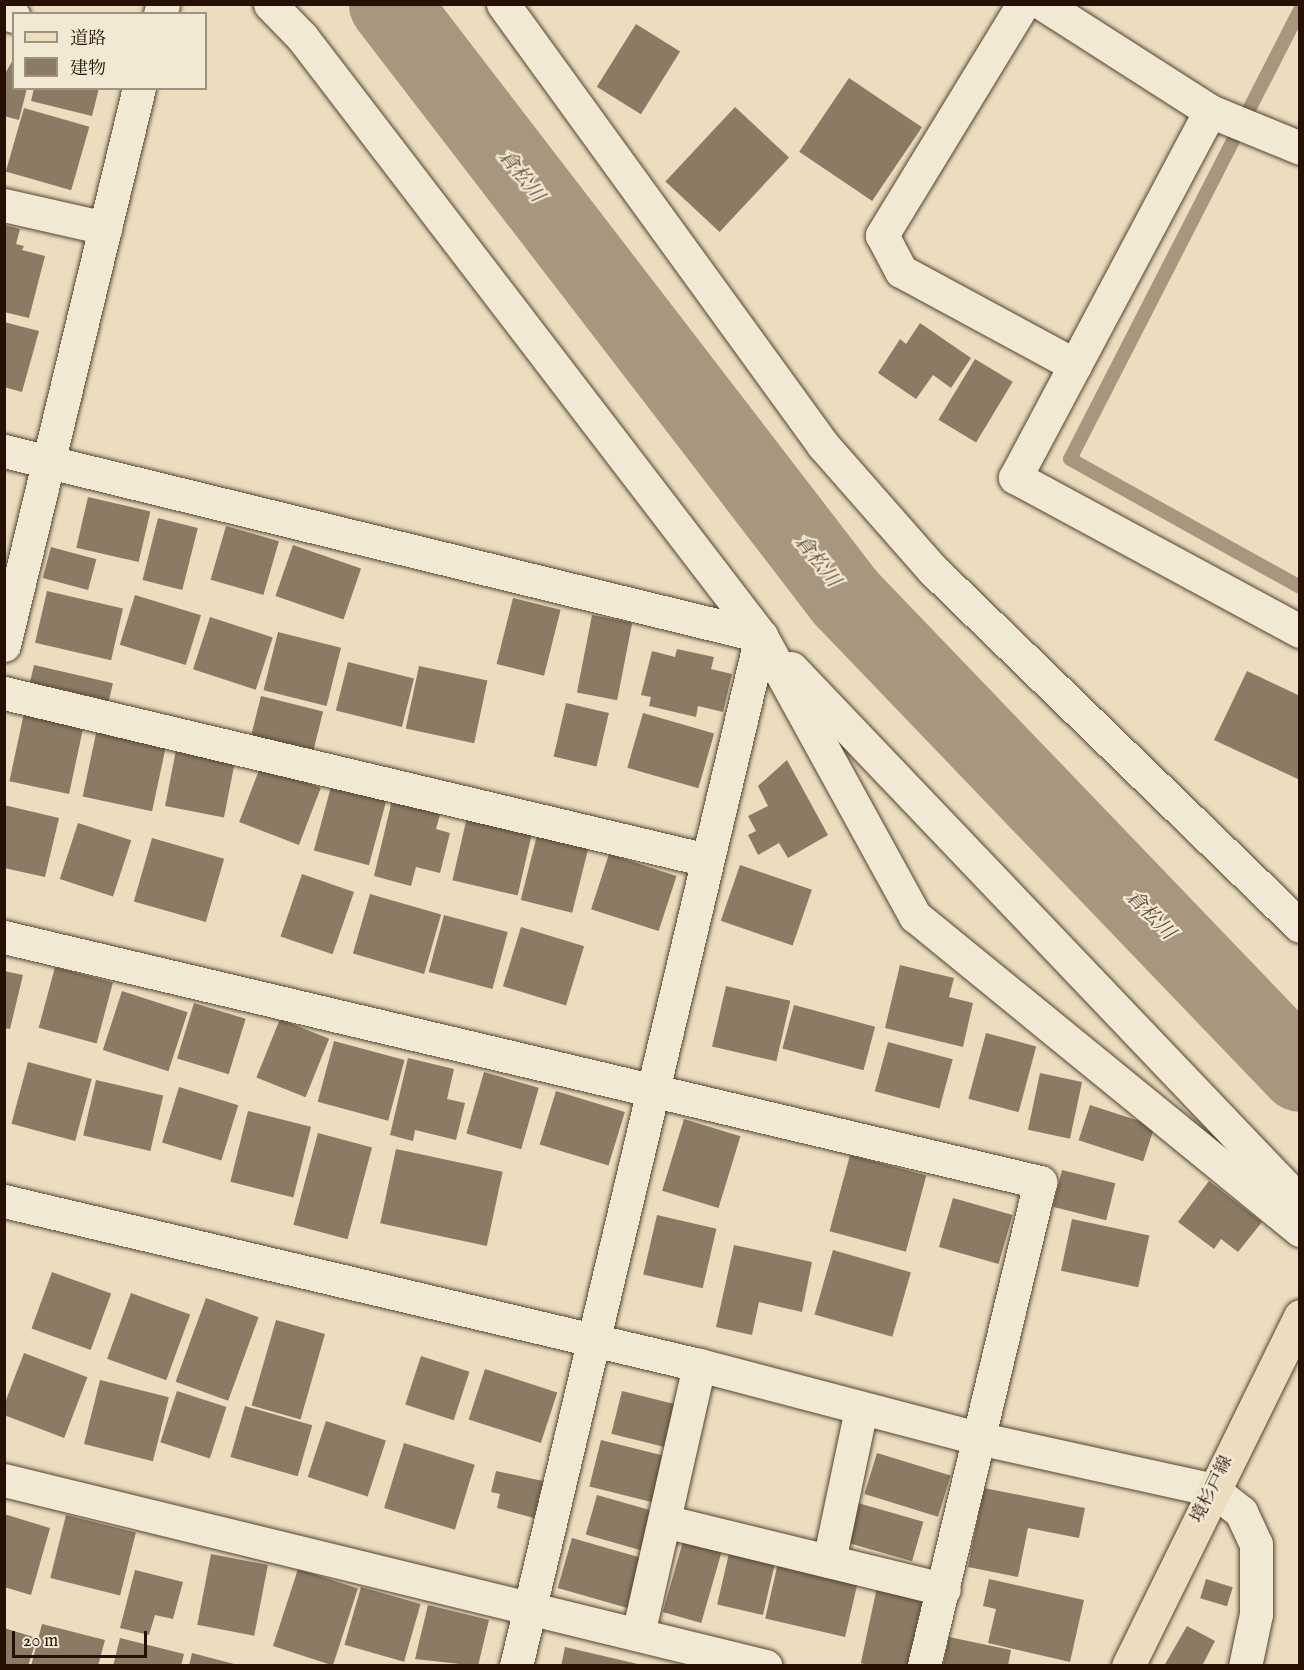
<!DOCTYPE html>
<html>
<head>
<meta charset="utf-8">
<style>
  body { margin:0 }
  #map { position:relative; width:1304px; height:1670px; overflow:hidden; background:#ebddbe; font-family:"IM FELL English","Noto Serif JP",serif }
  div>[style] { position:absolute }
  .stream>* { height:14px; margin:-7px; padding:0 7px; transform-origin:7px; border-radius:7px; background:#a8977e }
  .river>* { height:81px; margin:-40.5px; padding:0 40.5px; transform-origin:40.5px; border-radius:40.5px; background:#a8977e }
  .building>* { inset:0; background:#8c7b64; transform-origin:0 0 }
  .roads { filter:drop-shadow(0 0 2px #564332) drop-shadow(0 0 2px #564332) }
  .minor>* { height:33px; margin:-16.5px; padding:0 16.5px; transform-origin:16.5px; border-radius:16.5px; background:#f2e9d5 }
  .major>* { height:33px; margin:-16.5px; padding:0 16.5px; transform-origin:16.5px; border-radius:16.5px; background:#ebddbe }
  span { translate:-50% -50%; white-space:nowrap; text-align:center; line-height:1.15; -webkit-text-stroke:4.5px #f2e9d5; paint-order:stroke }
  .street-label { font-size:18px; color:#251003 }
  .water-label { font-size:20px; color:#604d3a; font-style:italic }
  .frame { position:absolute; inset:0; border:6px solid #251003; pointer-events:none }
  .legend { position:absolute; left:12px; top:12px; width:195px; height:78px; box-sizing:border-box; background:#f2e9d5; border:2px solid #a09281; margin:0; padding:8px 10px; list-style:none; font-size:18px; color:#251003 }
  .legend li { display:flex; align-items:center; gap:12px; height:30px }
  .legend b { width:30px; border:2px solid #a09281 }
  .scale { position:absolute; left:12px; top:1631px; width:135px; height:27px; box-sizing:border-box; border:3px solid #251003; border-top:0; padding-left:8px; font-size:18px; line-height:21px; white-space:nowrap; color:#251003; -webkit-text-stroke:4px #f2e9d5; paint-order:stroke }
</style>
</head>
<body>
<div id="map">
  <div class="stream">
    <i style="left:1300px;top:10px;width:504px;rotate:117.12deg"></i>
    <i style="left:1070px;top:459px;width:263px;rotate:29.1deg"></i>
  </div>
  <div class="river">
    <i style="left:389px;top:4px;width:748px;rotate:52.44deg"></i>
    <i style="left:845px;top:597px;width:657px;rotate:46.17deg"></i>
  </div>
  <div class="building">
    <i style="left:636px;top:24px;width:52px;height:74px;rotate:32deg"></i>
    <i style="clip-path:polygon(13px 60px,14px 88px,27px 88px,19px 120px,4px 116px,4px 75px)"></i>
    <i style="left:849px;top:78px;width:88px;height:89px;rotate:34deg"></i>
    <i style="clip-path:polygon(34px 88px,99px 88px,92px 116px,31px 101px)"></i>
    <i style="left:735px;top:107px;width:74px;height:102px;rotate:43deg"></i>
    <i style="left:24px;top:108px;width:68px;height:66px;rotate:16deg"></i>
    <i style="clip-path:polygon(4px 225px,20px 229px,16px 244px,24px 246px,22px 250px,45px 256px,29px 318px,4px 312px)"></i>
    <i style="clip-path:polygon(4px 322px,39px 331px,22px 392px,4px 387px)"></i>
    <i style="clip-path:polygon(920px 323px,971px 358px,951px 388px,933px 375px,916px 399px,878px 373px,900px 339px,906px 344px)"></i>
    <i style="left:975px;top:359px;width:44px;height:71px;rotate:31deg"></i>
    <i style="left:88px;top:497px;width:64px;height:52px;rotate:13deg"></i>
    <i style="left:158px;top:518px;width:41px;height:64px;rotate:14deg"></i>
    <i style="left:226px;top:526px;width:55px;height:56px;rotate:16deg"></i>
    <i style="left:293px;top:545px;width:72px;height:54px;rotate:19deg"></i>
    <i style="left:51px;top:547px;width:47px;height:32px;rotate:15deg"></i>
    <i style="left:47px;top:591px;width:78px;height:53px;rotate:13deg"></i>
    <i style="left:135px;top:595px;width:69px;height:52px;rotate:17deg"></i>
    <i style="left:513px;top:598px;width:49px;height:68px;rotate:14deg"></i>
    <i style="left:592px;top:615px;width:41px;height:79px;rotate:11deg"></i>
    <i style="left:210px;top:617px;width:66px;height:55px;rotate:18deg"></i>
    <i style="left:278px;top:632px;width:65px;height:60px;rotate:14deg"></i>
    <i style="clip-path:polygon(677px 649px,714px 657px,711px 669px,732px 674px,723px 712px,698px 706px,696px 717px,649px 706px,651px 697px,641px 695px,652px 651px,675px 657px)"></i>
    <i style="left:348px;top:662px;width:68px;height:50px;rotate:14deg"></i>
    <i style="left:34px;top:665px;width:81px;height:18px;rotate:13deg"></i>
    <i style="left:419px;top:666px;width:70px;height:64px;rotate:12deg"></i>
    <i style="clip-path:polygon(1247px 671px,1300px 696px,1300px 780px,1214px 740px)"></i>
    <i style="left:261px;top:696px;width:64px;height:41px;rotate:14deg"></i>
    <i style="left:566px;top:703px;width:44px;height:55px;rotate:13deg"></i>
    <i style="left:25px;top:708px;width:61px;height:75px;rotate:12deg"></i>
    <i style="left:643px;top:713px;width:74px;height:57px;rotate:16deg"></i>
    <i style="left:97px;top:729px;width:71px;height:69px;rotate:12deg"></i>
    <i style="left:176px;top:750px;width:60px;height:57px;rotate:11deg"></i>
    <i style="clip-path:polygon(787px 760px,828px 835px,788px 858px,779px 843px,758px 855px,748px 835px,756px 831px,748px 816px,768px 806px,758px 786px)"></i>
    <i style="left:261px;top:765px;width:64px;height:61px;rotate:21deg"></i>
    <i style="left:332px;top:783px;width:57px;height:70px;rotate:15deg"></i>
    <i style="clip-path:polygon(392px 800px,441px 811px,436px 829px,450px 833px,440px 873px,416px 867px,411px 886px,374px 876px)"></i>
    <i style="clip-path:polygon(4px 805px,59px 818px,45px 877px,4px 868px)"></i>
    <i style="left:467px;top:817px;width:67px;height:65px;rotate:13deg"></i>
    <i style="left:78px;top:823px;width:56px;height:59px;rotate:18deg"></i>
    <i style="left:537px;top:835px;width:53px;height:67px;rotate:14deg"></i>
    <i style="left:152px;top:838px;width:75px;height:66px;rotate:16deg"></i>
    <i style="left:609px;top:854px;width:71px;height:58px;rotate:18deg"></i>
    <i style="left:740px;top:865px;width:76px;height:59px;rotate:19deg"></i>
    <i style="left:302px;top:874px;width:55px;height:66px;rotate:19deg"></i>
    <i style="left:370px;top:894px;width:74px;height:62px;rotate:16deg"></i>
    <i style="left:444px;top:915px;width:66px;height:59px;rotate:15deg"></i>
    <i style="left:521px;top:927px;width:66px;height:62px;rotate:17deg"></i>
    <i style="clip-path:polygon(900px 965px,954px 978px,949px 997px,973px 1003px,963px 1047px,885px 1028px)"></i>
    <i style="left:55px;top:967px;width:60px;height:63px;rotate:15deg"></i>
    <i style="clip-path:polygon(4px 971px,23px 975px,10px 1029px,4px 1028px)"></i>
    <i style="left:726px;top:986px;width:66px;height:62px;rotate:13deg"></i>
    <i style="left:122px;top:991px;width:69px;height:62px;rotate:18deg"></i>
    <i style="left:194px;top:1003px;width:54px;height:58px;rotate:17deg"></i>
    <i style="left:794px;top:1005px;width:84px;height:45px;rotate:15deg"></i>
    <i style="left:280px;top:1019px;width:53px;height:63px;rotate:22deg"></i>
    <i style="left:986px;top:1033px;width:52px;height:68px;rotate:15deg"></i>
    <i style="left:334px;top:1041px;width:73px;height:63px;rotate:15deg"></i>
    <i style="left:888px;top:1042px;width:67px;height:51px;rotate:15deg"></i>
    <i style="clip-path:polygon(408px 1058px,454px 1069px,447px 1099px,465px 1103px,456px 1140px,415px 1130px,413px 1141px,390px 1135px)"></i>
    <i style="left:28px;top:1062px;width:66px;height:64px;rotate:15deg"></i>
    <i style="left:484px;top:1072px;width:57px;height:64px;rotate:16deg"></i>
    <i style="left:1040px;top:1073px;width:43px;height:58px;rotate:12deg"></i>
    <i style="left:96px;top:1080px;width:69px;height:57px;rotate:13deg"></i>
    <i style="left:179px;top:1087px;width:62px;height:58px;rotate:17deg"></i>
    <i style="left:556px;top:1091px;width:72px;height:56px;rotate:17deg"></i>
    <i style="left:1090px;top:1105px;width:68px;height:37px;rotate:18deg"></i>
    <i style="left:248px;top:1111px;width:65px;height:73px;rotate:14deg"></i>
    <i style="left:684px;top:1119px;width:59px;height:75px;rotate:17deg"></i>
    <i style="left:318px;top:1133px;width:56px;height:95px;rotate:15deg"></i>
    <i style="left:396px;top:1149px;width:109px;height:76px;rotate:12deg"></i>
    <i style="left:850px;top:1155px;width:79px;height:79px;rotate:15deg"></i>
    <i style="left:1062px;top:1170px;width:55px;height:38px;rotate:14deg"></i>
    <i style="clip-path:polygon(1209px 1181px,1262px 1222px,1238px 1252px,1221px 1239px,1214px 1249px,1178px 1222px)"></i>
    <i style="left:953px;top:1198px;width:62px;height:51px;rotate:16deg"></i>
    <i style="left:657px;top:1215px;width:61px;height:61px;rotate:13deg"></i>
    <i style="left:1072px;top:1219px;width:79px;height:53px;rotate:12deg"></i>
    <i style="clip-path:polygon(734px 1245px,812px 1262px,802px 1312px,759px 1302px,752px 1335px,716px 1327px)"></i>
    <i style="left:833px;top:1250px;width:81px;height:67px;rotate:16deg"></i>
    <i style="left:52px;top:1272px;width:63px;height:60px;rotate:20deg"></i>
    <i style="left:131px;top:1293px;width:63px;height:70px;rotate:20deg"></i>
    <i style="left:206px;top:1298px;width:56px;height:89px;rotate:20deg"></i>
    <i style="left:276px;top:1320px;width:51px;height:89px;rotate:16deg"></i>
    <i style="left:24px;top:1353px;width:68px;height:65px;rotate:21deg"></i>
    <i style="left:421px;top:1356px;width:51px;height:51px;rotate:18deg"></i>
    <i style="left:485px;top:1369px;width:76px;height:53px;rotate:18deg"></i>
    <i style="left:100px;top:1380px;width:71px;height:66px;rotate:14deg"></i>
    <i style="left:177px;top:1391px;width:52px;height:54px;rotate:18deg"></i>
    <i style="left:622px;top:1391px;width:62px;height:44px;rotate:14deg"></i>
    <i style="left:245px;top:1406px;width:70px;height:53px;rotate:16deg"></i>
    <i style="left:326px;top:1421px;width:63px;height:59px;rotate:18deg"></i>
    <i style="left:601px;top:1440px;width:67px;height:48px;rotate:14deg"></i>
    <i style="left:404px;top:1443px;width:74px;height:68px;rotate:17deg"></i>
    <i style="left:877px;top:1453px;width:77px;height:43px;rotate:17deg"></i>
    <i style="clip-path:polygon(496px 1471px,543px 1481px,534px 1518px,497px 1508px,500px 1494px,491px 1492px)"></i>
    <i style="clip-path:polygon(984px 1488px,1085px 1508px,1079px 1538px,1028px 1528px,1018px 1577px,968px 1567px)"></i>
    <i style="left:597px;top:1495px;width:62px;height:41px;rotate:16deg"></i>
    <i style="left:858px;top:1503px;width:68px;height:41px;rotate:16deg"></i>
    <i style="clip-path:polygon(4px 1514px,50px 1528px,31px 1595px,4px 1587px)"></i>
    <i style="left:66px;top:1515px;width:72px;height:65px;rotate:14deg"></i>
    <i style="left:572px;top:1538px;width:79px;height:52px;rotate:16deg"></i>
    <i style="left:684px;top:1538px;width:40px;height:77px;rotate:16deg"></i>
    <i style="left:730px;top:1549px;width:47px;height:57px;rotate:13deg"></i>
    <i style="left:211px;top:1554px;width:58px;height:72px;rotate:11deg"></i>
    <i style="left:778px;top:1563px;width:82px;height:57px;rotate:13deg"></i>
    <i style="left:298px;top:1569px;width:63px;height:81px;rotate:18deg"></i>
    <i style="clip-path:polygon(135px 1570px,183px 1582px,173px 1619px,155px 1615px,149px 1635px,120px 1628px)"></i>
    <i style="clip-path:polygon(989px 1579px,1084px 1600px,1070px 1662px,988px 1643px,996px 1609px,983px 1606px)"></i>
    <i style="left:1206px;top:1579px;width:28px;height:20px;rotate:17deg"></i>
    <i style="left:361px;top:1587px;width:62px;height:60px;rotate:16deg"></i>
    <i style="left:877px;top:1587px;width:47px;height:78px;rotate:12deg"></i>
    <i style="clip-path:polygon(428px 1605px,489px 1620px,478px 1666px,415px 1659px)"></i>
    <i style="clip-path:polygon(42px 1624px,105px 1640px,98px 1666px,31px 1666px)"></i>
    <i style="clip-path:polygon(1187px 1626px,1215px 1641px,1202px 1666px,1164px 1666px)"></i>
    <i style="clip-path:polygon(4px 1628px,37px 1638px,28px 1666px,4px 1666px)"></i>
    <i style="clip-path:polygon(949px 1637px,1011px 1650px,1008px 1666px,943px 1666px)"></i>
    <i style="clip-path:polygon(120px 1638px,184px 1654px,181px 1666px,113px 1666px)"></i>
    <i style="clip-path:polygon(565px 1647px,642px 1665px,642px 1666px,561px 1666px)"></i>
    <i style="clip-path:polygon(192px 1653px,238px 1665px,238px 1666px,189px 1666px)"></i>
  </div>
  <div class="roads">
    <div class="minor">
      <i style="left:270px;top:4px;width:46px;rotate:45.9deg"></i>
      <i style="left:302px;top:37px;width:755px;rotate:52.54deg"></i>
      <i style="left:761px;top:636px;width:1059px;rotate:103.38deg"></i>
      <i style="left:503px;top:4px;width:545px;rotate:54.03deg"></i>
      <i style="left:823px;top:445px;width:167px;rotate:48.7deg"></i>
      <i style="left:933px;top:570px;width:511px;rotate:44.13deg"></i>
      <i style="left:1023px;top:4px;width:271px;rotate:121.4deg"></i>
      <i style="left:882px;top:235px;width:41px;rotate:62.2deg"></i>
      <i style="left:901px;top:271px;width:198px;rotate:28.4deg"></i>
      <i style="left:1043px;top:4px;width:198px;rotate:32.6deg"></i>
      <i style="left:1210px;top:111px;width:97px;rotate:22.3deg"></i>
      <i style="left:4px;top:13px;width:10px;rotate:17deg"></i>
      <i style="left:160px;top:14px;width:10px;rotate:-73deg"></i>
      <i style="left:1210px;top:111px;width:415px;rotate:118deg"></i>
      <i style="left:1015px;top:477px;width:324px;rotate:28.4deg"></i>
      <i style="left:4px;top:205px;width:104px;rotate:12.8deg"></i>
      <i style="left:4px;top:451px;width:779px;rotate:13.73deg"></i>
      <i style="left:761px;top:636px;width:320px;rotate:61.2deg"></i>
      <i style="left:915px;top:916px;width:497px;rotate:39.2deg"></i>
      <i style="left:4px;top:645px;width:573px;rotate:-76.38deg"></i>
      <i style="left:791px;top:668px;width:738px;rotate:46.37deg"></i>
      <i style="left:4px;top:693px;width:723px;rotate:13.36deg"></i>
      <i style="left:4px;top:937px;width:1065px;rotate:13.31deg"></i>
      <i style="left:1040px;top:1182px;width:498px;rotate:103.5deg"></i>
      <i style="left:4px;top:1201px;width:714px;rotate:13.28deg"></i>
      <i style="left:699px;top:1365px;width:293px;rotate:14.7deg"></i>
      <i style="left:982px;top:1439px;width:237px;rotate:12.4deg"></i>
      <i style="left:1213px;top:1490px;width:36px;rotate:38deg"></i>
      <i style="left:1241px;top:1512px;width:35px;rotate:65deg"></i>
      <i style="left:1256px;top:1544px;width:70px;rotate:90deg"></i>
      <i style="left:1256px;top:1614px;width:53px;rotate:101.9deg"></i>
      <i style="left:4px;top:1480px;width:784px;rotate:13.72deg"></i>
      <i style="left:664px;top:1521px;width:288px;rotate:13.7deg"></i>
      <i style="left:829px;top:1561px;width:155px;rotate:-78.1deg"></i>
      <i style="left:638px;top:1634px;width:276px;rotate:-77.2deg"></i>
    </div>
    <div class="major">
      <i style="left:1128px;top:1666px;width:390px;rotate:-63.8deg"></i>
    </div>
  </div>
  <div class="street-label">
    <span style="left:1213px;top:1490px;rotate:-64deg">境杉戸線</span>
  </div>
  <div class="water-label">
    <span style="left:521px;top:176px;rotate:52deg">倉松川</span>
    <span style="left:817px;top:561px;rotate:52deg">倉松川</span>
    <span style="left:1150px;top:915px;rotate:46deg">倉松川</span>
  </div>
  <div class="frame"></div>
  <ul class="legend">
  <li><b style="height:8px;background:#ebddbe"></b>道路</li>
  <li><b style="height:16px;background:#8c7b64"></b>建物</li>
  </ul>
  <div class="scale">20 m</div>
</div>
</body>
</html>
